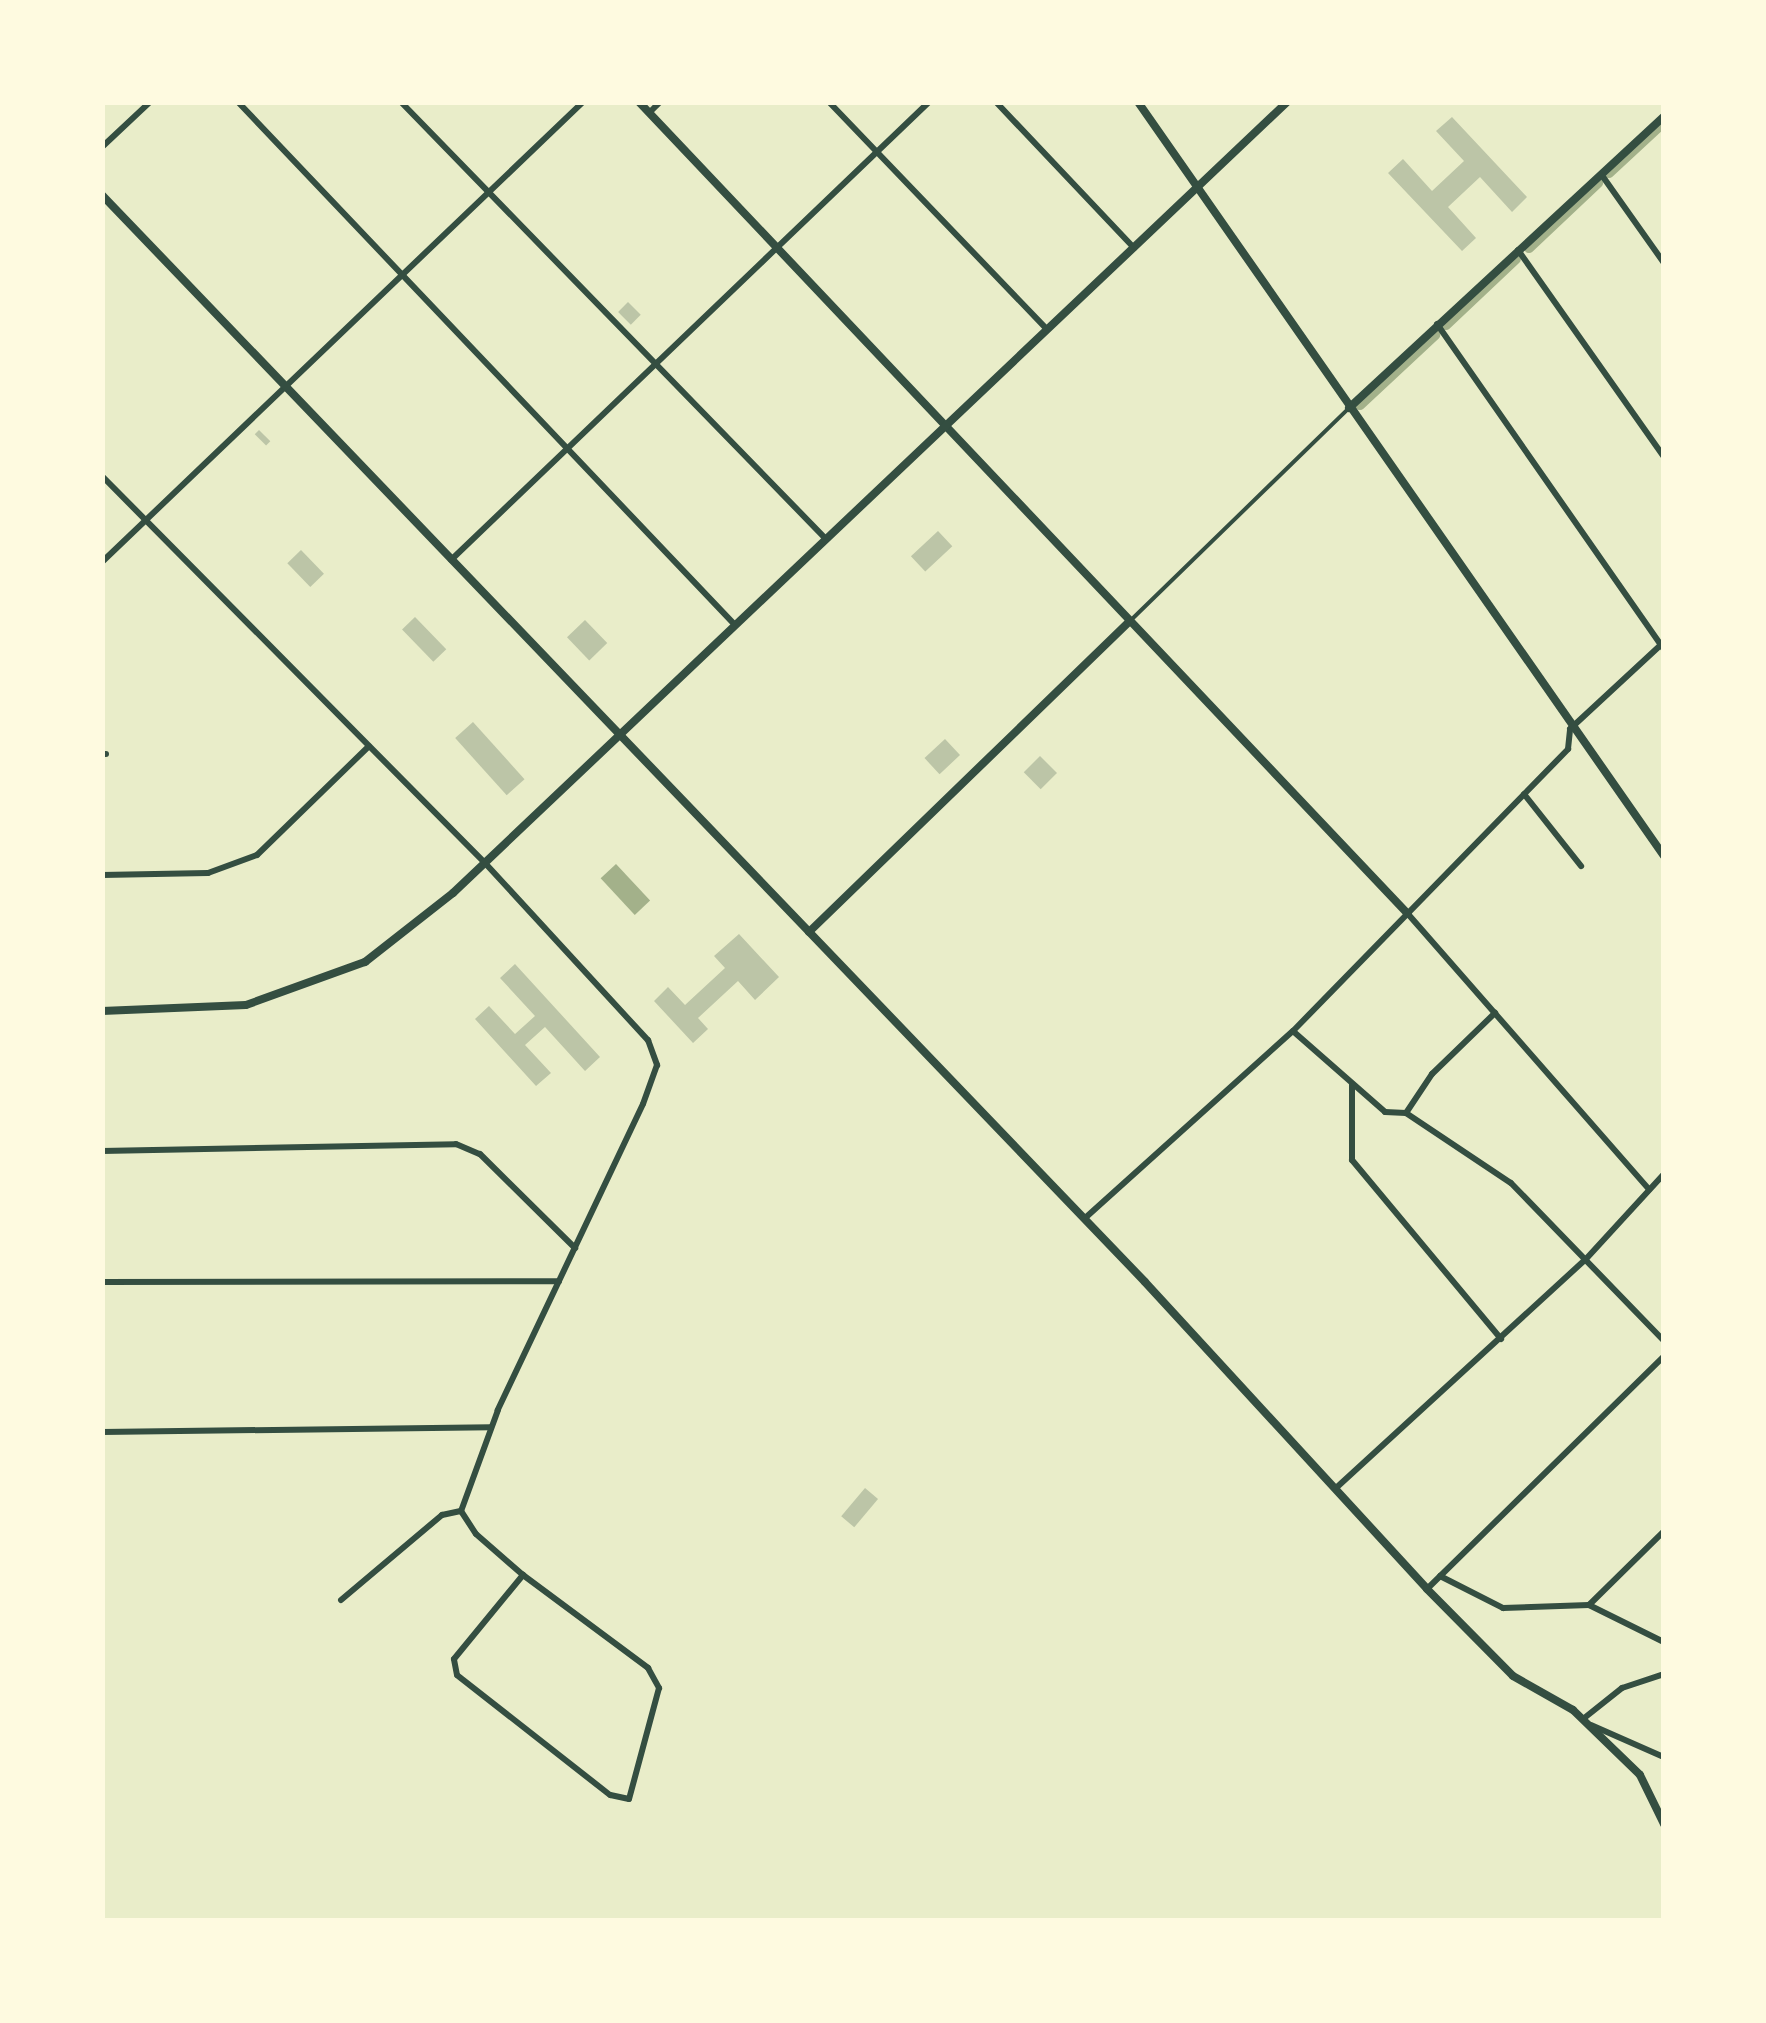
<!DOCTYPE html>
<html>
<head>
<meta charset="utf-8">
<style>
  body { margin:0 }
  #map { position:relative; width:1766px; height:2023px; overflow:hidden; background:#e9edc9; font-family:Lato,sans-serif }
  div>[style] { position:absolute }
  .water>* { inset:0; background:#a3b18a; transform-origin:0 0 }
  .canal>* { height:10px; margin:-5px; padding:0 5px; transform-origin:5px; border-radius:5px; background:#a3b18a }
  .building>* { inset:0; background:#bcc5a7; transform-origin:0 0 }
  .pedestrian>* { height:4px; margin:-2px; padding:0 2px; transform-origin:2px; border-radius:2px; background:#344e41 }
  .minor>* { height:6px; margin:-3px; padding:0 3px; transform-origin:3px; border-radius:3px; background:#344e41 }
  .tertiary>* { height:8px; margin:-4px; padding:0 4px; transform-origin:4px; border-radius:4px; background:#344e41 }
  span { translate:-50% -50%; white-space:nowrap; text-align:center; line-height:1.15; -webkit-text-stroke:8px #fefae0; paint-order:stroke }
  .frame { position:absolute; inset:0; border:105px solid #fefae0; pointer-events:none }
</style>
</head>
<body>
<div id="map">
  <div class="water">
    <i style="left:616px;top:864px;width:50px;height:21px;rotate:47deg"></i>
  </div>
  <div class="canal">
    <i style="left:1609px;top:173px;width:75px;rotate:-42.8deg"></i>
    <i style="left:1529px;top:248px;width:95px;rotate:-43.3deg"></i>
    <i style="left:1446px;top:325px;width:96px;rotate:-43.3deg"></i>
    <i style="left:1360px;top:405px;width:103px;rotate:-43deg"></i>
  </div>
  <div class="building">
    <i style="clip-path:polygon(1452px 117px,1527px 197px,1512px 212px,1480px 177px,1448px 207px,1476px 238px,1462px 251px,1388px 173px,1403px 159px,1432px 191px,1464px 161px,1436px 131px)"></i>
    <i style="left:628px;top:302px;width:18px;height:14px;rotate:45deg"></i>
    <i style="left:259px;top:430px;width:16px;height:6px;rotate:45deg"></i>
    <i style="left:938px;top:531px;width:21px;height:37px;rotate:47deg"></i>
    <i style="left:301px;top:550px;width:33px;height:19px;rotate:46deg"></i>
    <i style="left:415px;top:617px;width:45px;height:18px;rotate:46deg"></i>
    <i style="left:585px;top:620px;width:32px;height:25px;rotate:46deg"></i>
    <i style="left:473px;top:722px;width:77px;height:24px;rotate:48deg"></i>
    <i style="left:945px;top:739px;width:22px;height:28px;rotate:47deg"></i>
    <i style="left:1040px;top:756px;width:24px;height:23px;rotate:45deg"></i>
    <i style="clip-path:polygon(739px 934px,779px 977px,755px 1000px,738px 981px,698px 1018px,708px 1029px,693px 1043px,654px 1001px,668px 987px,685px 1005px,725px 968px,714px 956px)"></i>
    <i style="clip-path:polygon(515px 964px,600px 1057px,585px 1071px,545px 1027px,525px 1045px,551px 1073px,536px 1086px,475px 1019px,489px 1006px,515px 1034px,535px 1016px,500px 978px)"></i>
    <i style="left:865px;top:1488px;width:17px;height:37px;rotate:40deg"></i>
  </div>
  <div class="pedestrian">
    <i style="left:1130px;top:621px;width:305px;rotate:-44.2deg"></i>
  </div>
  <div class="minor">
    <i style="left:238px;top:102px;width:721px;rotate:46.46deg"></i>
    <i style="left:401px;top:102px;width:610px;rotate:45.8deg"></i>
    <i style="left:829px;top:102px;width:315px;rotate:46.2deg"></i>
    <i style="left:996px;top:102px;width:201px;rotate:46.6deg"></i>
    <i style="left:649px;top:113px;width:16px;rotate:-45deg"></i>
    <i style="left:102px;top:147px;width:66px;rotate:-43.2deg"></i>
    <i style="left:1601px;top:174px;width:109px;rotate:54.7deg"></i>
    <i style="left:1518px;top:250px;width:253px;rotate:54.8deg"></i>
    <i style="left:1437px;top:324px;width:396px;rotate:55.1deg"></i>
    <i style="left:102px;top:476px;width:544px;rotate:45.3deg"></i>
    <i style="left:485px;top:863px;width:241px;rotate:47.4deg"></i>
    <i style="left:648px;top:1040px;width:27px;rotate:70deg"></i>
    <i style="left:657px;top:1065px;width:41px;rotate:109.7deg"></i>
    <i style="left:643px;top:1104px;width:339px;rotate:115.4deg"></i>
    <i style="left:498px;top:1410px;width:108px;rotate:110.1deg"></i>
    <i style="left:451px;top:560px;width:662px;rotate:-43.78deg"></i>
    <i style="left:102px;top:562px;width:666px;rotate:-43.72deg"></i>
    <i style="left:102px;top:754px;width:4px"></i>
    <i style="left:1524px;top:794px;width:92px;rotate:51.6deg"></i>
    <i style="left:102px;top:875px;width:106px;rotate:-1.1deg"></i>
    <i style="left:208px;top:873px;width:52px;rotate:-20.2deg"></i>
    <i style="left:257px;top:855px;width:156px;rotate:-44.2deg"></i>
    <i style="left:1408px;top:914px;width:366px;rotate:48.8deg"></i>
    <i style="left:1294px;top:1032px;width:121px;rotate:41.3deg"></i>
    <i style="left:1385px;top:1112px;width:21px;rotate:3deg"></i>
    <i style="left:1406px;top:1113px;width:126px;rotate:33.7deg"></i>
    <i style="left:1511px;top:1183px;width:220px;rotate:45.9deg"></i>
    <i style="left:1352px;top:1084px;width:76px;rotate:90deg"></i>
    <i style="left:1352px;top:1160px;width:233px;rotate:50.2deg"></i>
    <i style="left:1406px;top:1113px;width:47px;rotate:-56.3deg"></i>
    <i style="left:1432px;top:1074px;width:88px;rotate:-44.1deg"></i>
    <i style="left:102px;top:1151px;width:354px;rotate:-1.1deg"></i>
    <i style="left:456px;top:1144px;width:26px;rotate:23deg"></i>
    <i style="left:480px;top:1154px;width:134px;rotate:44.7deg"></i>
    <i style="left:1084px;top:1219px;width:281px;rotate:-42deg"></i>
    <i style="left:1293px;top:1031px;width:394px;rotate:-45.7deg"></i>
    <i style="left:1568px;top:749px;width:20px;rotate:-84deg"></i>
    <i style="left:1570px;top:729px;width:128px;rotate:-42.8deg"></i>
    <i style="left:102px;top:1282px;width:457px;rotate:-0.1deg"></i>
    <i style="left:102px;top:1432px;width:389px;rotate:-0.7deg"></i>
    <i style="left:1336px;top:1488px;width:339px;rotate:-42.5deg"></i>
    <i style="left:1586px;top:1259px;width:115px;rotate:-47.5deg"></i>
    <i style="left:461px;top:1511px;width:27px;rotate:57deg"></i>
    <i style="left:476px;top:1534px;width:62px;rotate:41.1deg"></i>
    <i style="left:523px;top:1575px;width:156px;rotate:36.6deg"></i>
    <i style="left:648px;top:1668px;width:23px;rotate:61deg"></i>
    <i style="left:659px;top:1688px;width:115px;rotate:105.1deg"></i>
    <i style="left:629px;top:1799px;width:19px;rotate:-168deg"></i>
    <i style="left:610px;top:1795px;width:194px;rotate:-141.9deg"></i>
    <i style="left:457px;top:1675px;width:16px;rotate:-101deg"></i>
    <i style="left:454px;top:1659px;width:109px;rotate:-50.6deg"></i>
    <i style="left:1440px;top:1576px;width:71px;rotate:26.9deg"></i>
    <i style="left:1503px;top:1608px;width:86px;rotate:-2deg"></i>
    <i style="left:1589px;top:1605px;width:105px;rotate:-44.6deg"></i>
    <i style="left:1427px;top:1589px;width:332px;rotate:-44.5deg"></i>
    <i style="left:341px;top:1600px;width:132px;rotate:-40.1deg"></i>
    <i style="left:442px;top:1515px;width:19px;rotate:-12deg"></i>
    <i style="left:1589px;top:1605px;width:84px;rotate:26.3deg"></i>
    <i style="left:1583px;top:1719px;width:50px;rotate:-38.5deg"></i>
    <i style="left:1622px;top:1688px;width:44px;rotate:-18.4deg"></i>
    <i style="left:1591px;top:1725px;width:80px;rotate:23.7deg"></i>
  </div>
  <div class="tertiary">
    <i style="left:639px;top:102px;width:1118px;rotate:46.56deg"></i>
    <i style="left:1138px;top:102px;width:919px;rotate:55.1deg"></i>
    <i style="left:102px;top:195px;width:1506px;rotate:46.18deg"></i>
    <i style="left:1145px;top:1282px;width:417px;rotate:47.4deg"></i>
    <i style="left:1427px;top:1589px;width:122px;rotate:45.3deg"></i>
    <i style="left:1513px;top:1676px;width:69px;rotate:29.5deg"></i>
    <i style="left:1573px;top:1710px;width:93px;rotate:44.1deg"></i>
    <i style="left:1640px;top:1775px;width:55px;rotate:63.9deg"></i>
    <i style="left:1349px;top:408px;width:430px;rotate:-42.8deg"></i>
    <i style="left:809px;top:932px;width:447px;rotate:-44.1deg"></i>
    <i style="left:102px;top:1011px;width:144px;rotate:-2.4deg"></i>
    <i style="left:246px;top:1005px;width:127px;rotate:-19.9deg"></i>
    <i style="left:365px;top:962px;width:112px;rotate:-38.1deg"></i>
    <i style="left:453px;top:893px;width:1149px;rotate:-43.48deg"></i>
  </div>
  <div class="frame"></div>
</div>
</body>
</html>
